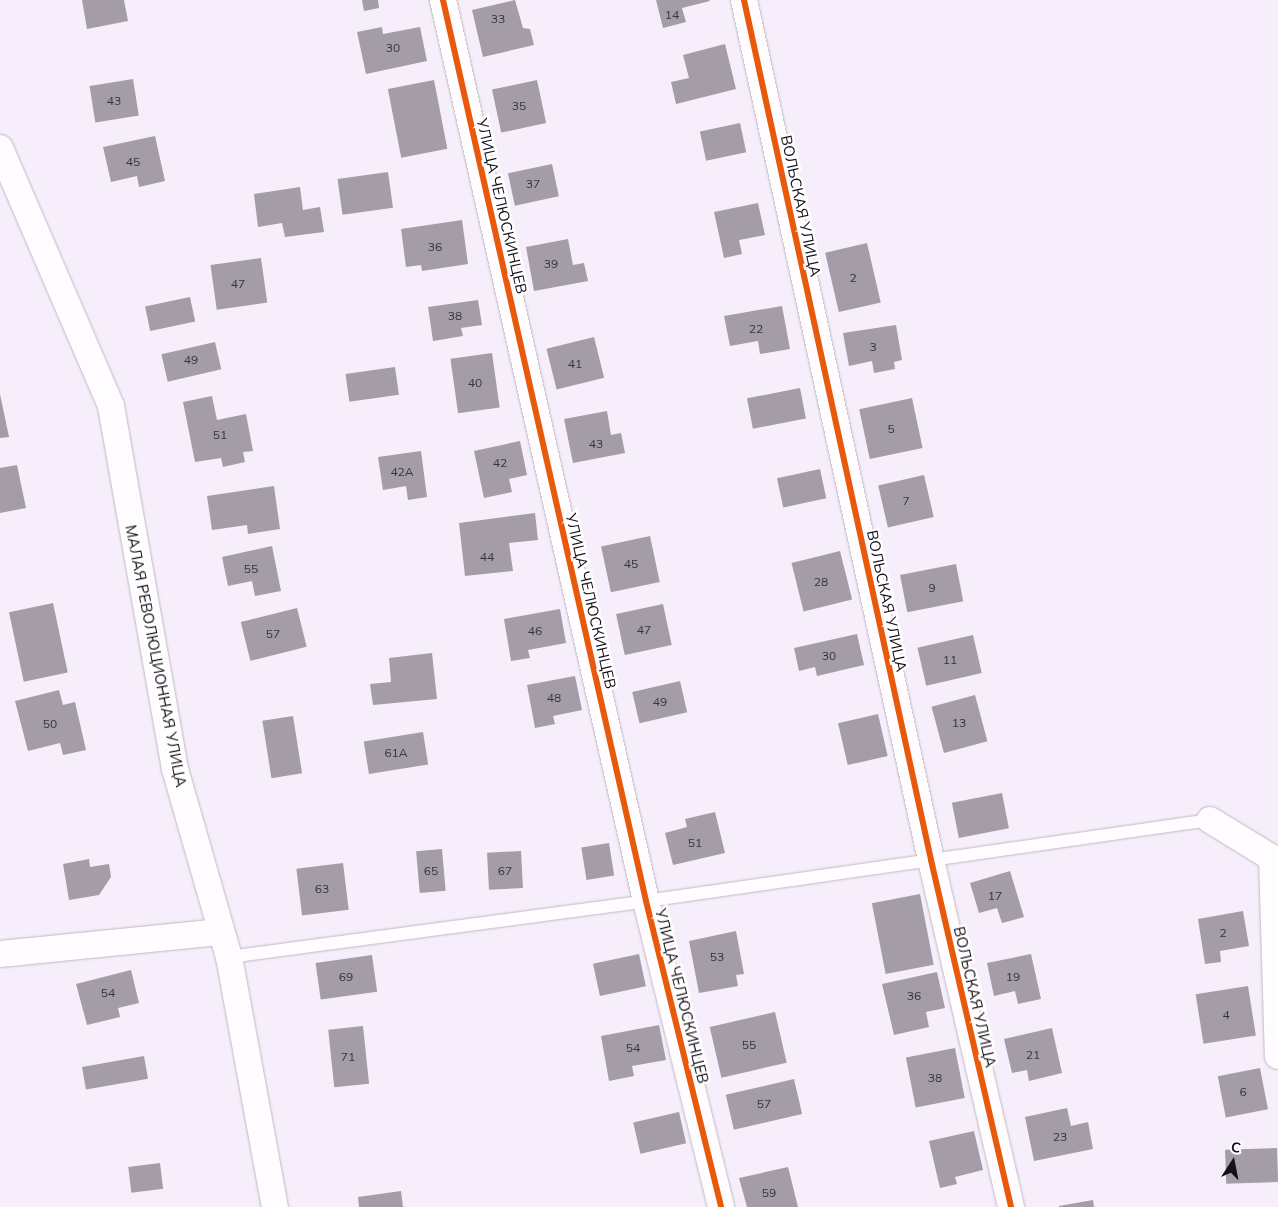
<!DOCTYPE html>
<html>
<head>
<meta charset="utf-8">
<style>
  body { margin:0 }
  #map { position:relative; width:1278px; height:1207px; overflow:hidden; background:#f6eefa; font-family:Mulish,sans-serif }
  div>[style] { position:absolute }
  .building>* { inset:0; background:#a49da8; transform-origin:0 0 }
  .roads { filter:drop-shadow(0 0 1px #c0b9c3) drop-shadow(0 0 1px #c0b9c3) }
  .lane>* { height:12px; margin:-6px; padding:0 6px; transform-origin:6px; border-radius:6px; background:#fefcfe }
  .street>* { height:26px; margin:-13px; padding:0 13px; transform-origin:13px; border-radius:13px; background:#fefcfe }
  .cycleway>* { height:6px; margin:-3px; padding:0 3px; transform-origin:3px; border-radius:3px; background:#e8590c }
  span { translate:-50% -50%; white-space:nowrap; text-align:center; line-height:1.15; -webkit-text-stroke:5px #fff; paint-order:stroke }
  .number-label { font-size:12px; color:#38323c }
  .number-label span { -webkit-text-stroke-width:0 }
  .street-label { font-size:15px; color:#140f18 }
  .north { position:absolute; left:1208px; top:1137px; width:50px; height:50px; -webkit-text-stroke:4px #fff; paint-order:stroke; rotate:11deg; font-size:14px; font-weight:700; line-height:20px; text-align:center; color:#140f18 }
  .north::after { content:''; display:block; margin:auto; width:18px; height:22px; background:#140f18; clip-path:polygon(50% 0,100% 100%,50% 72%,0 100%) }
</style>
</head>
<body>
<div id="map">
  <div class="building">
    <i style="clip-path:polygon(82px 0,124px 0,128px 21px,87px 29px)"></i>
    <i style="clip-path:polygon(362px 0,378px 0,379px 8px,364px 11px)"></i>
    <i style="clip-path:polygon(515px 0,523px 28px,530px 29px,534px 45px,483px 57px,472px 10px)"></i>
    <i style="clip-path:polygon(656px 0,709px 0,710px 1px,682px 8px,686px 22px,663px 28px)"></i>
    <i style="clip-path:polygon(382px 27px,383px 34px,420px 27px,427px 61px,366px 74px,357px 32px)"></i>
    <i style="clip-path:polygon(725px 44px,736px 89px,676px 104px,671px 82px,689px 78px,683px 55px)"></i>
    <i style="left:133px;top:79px;width:37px;height:44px;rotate:81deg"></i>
    <i style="left:434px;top:80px;width:70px;height:47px;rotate:79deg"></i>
    <i style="left:537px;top:80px;width:44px;height:46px;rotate:78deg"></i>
    <i style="left:740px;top:123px;width:30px;height:41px;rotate:78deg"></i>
    <i style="clip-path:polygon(155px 136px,165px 181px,139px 187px,137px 176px,111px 182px,103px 147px)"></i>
    <i style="left:552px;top:164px;width:33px;height:45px;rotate:78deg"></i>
    <i style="left:388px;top:172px;width:36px;height:51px;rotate:82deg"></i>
    <i style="clip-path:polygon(300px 187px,303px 210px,320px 207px,324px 232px,285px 237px,282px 223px,258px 227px,254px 194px)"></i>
    <i style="clip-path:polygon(758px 203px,765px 235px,739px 240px,742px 254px,724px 258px,714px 212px)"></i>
    <i style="clip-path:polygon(462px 220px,468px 264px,422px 271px,421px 265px,406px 267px,401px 229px)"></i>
    <i style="clip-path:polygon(568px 239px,573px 265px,584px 263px,588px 281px,534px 291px,526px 247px)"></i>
    <i style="left:867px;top:243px;width:61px;height:43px;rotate:77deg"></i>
    <i style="left:261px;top:258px;width:45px;height:51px;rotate:82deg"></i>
    <i style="left:190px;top:297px;width:25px;height:46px;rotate:78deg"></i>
    <i style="clip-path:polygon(478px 300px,482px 325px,461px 328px,463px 336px,433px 341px,428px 307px)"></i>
    <i style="clip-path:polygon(782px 306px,790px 349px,760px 354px,758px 341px,730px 346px,724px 316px)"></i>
    <i style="clip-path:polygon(896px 325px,902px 360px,894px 362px,895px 369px,874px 373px,872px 361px,849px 366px,843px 333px)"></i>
    <i style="left:594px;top:337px;width:42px;height:49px;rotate:76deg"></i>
    <i style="left:215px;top:342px;width:28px;height:55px;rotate:77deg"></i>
    <i style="left:492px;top:353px;width:55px;height:42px;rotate:82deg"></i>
    <i style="left:395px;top:367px;width:28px;height:50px;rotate:82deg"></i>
    <i style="left:800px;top:388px;width:31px;height:54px;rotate:79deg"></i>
    <i style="clip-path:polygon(0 394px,9px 437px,0 438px)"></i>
    <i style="clip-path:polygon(212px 396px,217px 420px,246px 414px,253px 451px,243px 452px,245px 462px,223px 467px,221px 458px,195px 462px,183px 402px)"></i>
    <i style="left:912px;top:398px;width:51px;height:54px;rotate:78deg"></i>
    <i style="clip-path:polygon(607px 411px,611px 435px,621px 433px,625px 453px,573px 463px,564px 419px)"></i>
    <i style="clip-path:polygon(520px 441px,527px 475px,509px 479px,512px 492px,484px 498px,474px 451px)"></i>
    <i style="clip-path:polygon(421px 451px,427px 497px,408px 500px,406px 486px,383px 490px,378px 457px)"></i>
    <i style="clip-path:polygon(17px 465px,26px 508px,0 513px,0 468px)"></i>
    <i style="left:820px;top:469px;width:30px;height:44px;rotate:78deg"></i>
    <i style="left:924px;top:475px;width:43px;height:47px;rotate:77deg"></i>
    <i style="clip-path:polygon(274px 486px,280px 529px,248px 534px,247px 525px,212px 530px,207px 496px)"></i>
    <i style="clip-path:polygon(535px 513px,538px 540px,509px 543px,513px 571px,465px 576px,459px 523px)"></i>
    <i style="left:650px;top:536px;width:47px;height:50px;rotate:78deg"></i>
    <i style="clip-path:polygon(272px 546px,281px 591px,255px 596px,252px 581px,228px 586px,222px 557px)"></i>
    <i style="left:840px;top:551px;width:50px;height:50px;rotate:76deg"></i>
    <i style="left:956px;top:564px;width:38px;height:57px;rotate:79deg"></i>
    <i style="left:53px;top:603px;width:71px;height:45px;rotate:78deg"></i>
    <i style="left:663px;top:604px;width:42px;height:48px;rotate:78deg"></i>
    <i style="left:297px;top:608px;width:40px;height:58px;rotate:76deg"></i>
    <i style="clip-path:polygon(560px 609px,566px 643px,528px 650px,530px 658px,511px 661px,504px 619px)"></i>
    <i style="clip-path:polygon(857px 634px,864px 665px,817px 676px,815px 667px,799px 671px,794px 648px)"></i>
    <i style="left:973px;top:635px;width:39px;height:57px;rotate:77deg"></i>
    <i style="clip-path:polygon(432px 653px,437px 699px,373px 705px,370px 684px,391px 682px,389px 658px)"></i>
    <i style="clip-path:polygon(575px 676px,582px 710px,553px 716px,555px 724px,535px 728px,527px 685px)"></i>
    <i style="left:680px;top:681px;width:32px;height:49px;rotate:77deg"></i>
    <i style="clip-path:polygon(59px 690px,63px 705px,75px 702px,86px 750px,63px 755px,60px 743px,28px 751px,15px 701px)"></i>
    <i style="left:975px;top:695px;width:48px;height:45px;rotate:75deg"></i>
    <i style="left:878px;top:714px;width:43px;height:41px;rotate:77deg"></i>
    <i style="left:293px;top:716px;width:58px;height:31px;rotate:81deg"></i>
    <i style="left:423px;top:732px;width:33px;height:60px;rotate:81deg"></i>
    <i style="left:1002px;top:793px;width:36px;height:51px;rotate:79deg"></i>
    <i style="clip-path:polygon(715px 812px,725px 853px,673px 865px,665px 833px,687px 827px,685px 819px)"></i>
    <i style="left:609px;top:843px;width:33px;height:28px;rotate:81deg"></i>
    <i style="left:442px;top:849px;width:42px;height:26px;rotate:85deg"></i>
    <i style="left:521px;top:851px;width:37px;height:34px;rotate:87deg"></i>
    <i style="clip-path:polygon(89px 859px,90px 867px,109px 864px,111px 877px,99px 895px,69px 900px,63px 864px)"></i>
    <i style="left:343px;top:863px;width:47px;height:47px;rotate:83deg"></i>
    <i style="clip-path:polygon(1010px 871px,1024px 917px,1002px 923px,997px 908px,979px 913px,970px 883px)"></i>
    <i style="left:920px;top:894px;width:72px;height:49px;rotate:79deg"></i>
    <i style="clip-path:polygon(1243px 911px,1249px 946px,1220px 951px,1221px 962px,1205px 964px,1198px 919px)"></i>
    <i style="clip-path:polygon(736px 931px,744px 974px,736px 975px,738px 986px,699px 993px,689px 941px)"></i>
    <i style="left:639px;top:954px;width:33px;height:47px;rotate:78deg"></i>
    <i style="clip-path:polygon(1031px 954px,1041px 999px,1018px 1004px,1015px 991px,994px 996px,987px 963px)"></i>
    <i style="left:372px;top:955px;width:37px;height:57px;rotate:82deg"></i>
    <i style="clip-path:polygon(131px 970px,139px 1003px,118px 1008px,120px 1017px,87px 1025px,76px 984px)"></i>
    <i style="clip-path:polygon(937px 972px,945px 1008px,926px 1012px,929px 1027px,894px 1035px,882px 984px)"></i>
    <i style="left:1248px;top:986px;width:50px;height:53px;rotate:81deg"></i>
    <i style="left:775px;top:1012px;width:52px;height:67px;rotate:77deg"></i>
    <i style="clip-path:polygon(659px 1025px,666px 1060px,632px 1066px,634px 1076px,609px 1081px,601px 1036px)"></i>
    <i style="left:363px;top:1026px;width:58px;height:35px;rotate:84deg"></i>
    <i style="clip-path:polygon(1052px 1028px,1062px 1073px,1029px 1081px,1027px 1070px,1012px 1073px,1004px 1039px)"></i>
    <i style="left:955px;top:1048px;width:51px;height:50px;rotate:79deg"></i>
    <i style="left:144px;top:1056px;width:23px;height:63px;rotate:80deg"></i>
    <i style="left:1260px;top:1068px;width:42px;height:43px;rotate:79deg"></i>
    <i style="left:794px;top:1079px;width:36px;height:70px;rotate:77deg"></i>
    <i style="clip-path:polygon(1067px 1108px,1071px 1126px,1088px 1122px,1093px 1149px,1034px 1161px,1025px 1117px)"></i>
    <i style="left:679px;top:1112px;width:32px;height:47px;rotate:77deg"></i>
    <i style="clip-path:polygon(974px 1131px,983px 1170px,955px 1177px,957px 1184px,940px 1188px,929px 1141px)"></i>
    <i style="left:1277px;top:1148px;width:34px;height:52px;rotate:88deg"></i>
    <i style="left:160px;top:1163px;width:26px;height:32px;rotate:83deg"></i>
    <i style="clip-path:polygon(788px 1167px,798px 1207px,747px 1207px,739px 1178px)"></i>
    <i style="clip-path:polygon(401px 1191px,403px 1207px,359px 1207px,358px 1197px)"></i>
    <i style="clip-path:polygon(1093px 1200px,1094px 1207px,1059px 1207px,1059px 1206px)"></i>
  </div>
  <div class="roads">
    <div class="lane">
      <i style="left:229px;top:957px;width:421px;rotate:-7.6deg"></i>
      <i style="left:646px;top:901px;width:570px;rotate:-8.17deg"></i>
    </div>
    <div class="street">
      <i style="left:443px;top:0;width:924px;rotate:77.3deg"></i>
      <i style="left:646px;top:901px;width:315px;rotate:76.2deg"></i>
      <i style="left:744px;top:0;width:880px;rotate:77.73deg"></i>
      <i style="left:931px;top:860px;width:356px;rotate:77deg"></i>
      <i style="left:0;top:148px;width:281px;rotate:66.7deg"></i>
      <i style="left:111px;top:406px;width:369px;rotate:80deg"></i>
      <i style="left:175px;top:769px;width:196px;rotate:74deg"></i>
      <i style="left:229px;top:957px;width:254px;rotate:79.6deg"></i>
      <i style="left:1210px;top:820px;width:73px;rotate:31.5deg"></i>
      <i style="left:1272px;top:858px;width:198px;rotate:88.3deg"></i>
      <i style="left:0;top:954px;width:222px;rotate:-5.7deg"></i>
    </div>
  </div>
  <div class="cycleway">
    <i style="left:443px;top:0;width:924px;rotate:77.3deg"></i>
    <i style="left:646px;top:901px;width:315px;rotate:76.2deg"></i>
    <i style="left:744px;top:0;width:880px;rotate:77.73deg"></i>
    <i style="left:931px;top:860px;width:356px;rotate:77deg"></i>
  </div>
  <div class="number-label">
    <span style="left:672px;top:15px">14</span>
    <span style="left:498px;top:19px">33</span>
    <span style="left:393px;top:48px">30</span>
    <span style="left:114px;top:101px">43</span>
    <span style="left:519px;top:106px">35</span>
    <span style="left:133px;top:162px">45</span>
    <span style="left:533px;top:184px">37</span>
    <span style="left:435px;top:247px">36</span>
    <span style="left:551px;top:264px">39</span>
    <span style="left:853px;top:278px">2</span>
    <span style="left:238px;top:284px">47</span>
    <span style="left:455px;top:316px">38</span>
    <span style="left:756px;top:329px">22</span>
    <span style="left:873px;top:347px">3</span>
    <span style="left:191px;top:360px">49</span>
    <span style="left:575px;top:364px">41</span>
    <span style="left:475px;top:383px">40</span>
    <span style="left:891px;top:429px">5</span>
    <span style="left:220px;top:435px">51</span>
    <span style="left:596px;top:444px">43</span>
    <span style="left:500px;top:463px">42</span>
    <span style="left:402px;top:472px">42А</span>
    <span style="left:906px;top:501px">7</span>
    <span style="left:487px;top:557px">44</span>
    <span style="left:631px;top:564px">45</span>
    <span style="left:251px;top:569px">55</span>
    <span style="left:821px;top:582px">28</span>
    <span style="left:932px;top:588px">9</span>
    <span style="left:644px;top:630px">47</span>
    <span style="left:535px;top:631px">46</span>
    <span style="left:273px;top:634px">57</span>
    <span style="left:829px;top:656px">30</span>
    <span style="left:950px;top:660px">11</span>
    <span style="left:554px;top:698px">48</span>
    <span style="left:660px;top:702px">49</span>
    <span style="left:959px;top:723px">13</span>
    <span style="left:50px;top:724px">50</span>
    <span style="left:396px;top:753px">61А</span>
    <span style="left:695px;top:843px">51</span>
    <span style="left:431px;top:871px">65</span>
    <span style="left:505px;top:871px">67</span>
    <span style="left:322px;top:889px">63</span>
    <span style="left:995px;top:896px">17</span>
    <span style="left:1223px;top:933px">2</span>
    <span style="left:717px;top:957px">53</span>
    <span style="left:346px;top:977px">69</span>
    <span style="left:1013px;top:977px">19</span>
    <span style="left:108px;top:993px">54</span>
    <span style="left:914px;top:996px">36</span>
    <span style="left:1226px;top:1015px">4</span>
    <span style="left:749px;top:1045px">55</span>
    <span style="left:633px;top:1048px">54</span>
    <span style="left:1033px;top:1055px">21</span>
    <span style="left:348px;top:1057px">71</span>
    <span style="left:935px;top:1078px">38</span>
    <span style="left:1243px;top:1092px">6</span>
    <span style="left:764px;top:1104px">57</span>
    <span style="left:1060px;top:1137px">23</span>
    <span style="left:769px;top:1193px">59</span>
  </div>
  <div class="street-label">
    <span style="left:502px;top:206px;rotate:77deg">УЛИЦА ЧЕЛЮСКИНЦЕВ</span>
    <span style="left:801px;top:206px;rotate:78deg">ВОЛЬСКАЯ УЛИЦА</span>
    <span style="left:591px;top:601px;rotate:77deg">УЛИЦА ЧЕЛЮСКИНЦЕВ</span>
    <span style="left:887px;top:601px;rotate:78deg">ВОЛЬСКАЯ УЛИЦА</span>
    <span style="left:156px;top:656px;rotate:79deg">МАЛАЯ РЕВОЛЮЦИОННАЯ УЛИЦА</span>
    <span style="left:682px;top:996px;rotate:76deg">УЛИЦА ЧЕЛЮСКИНЦЕВ</span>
    <span style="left:975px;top:997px;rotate:77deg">ВОЛЬСКАЯ УЛИЦА</span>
  </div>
  <div class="north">С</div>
</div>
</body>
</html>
